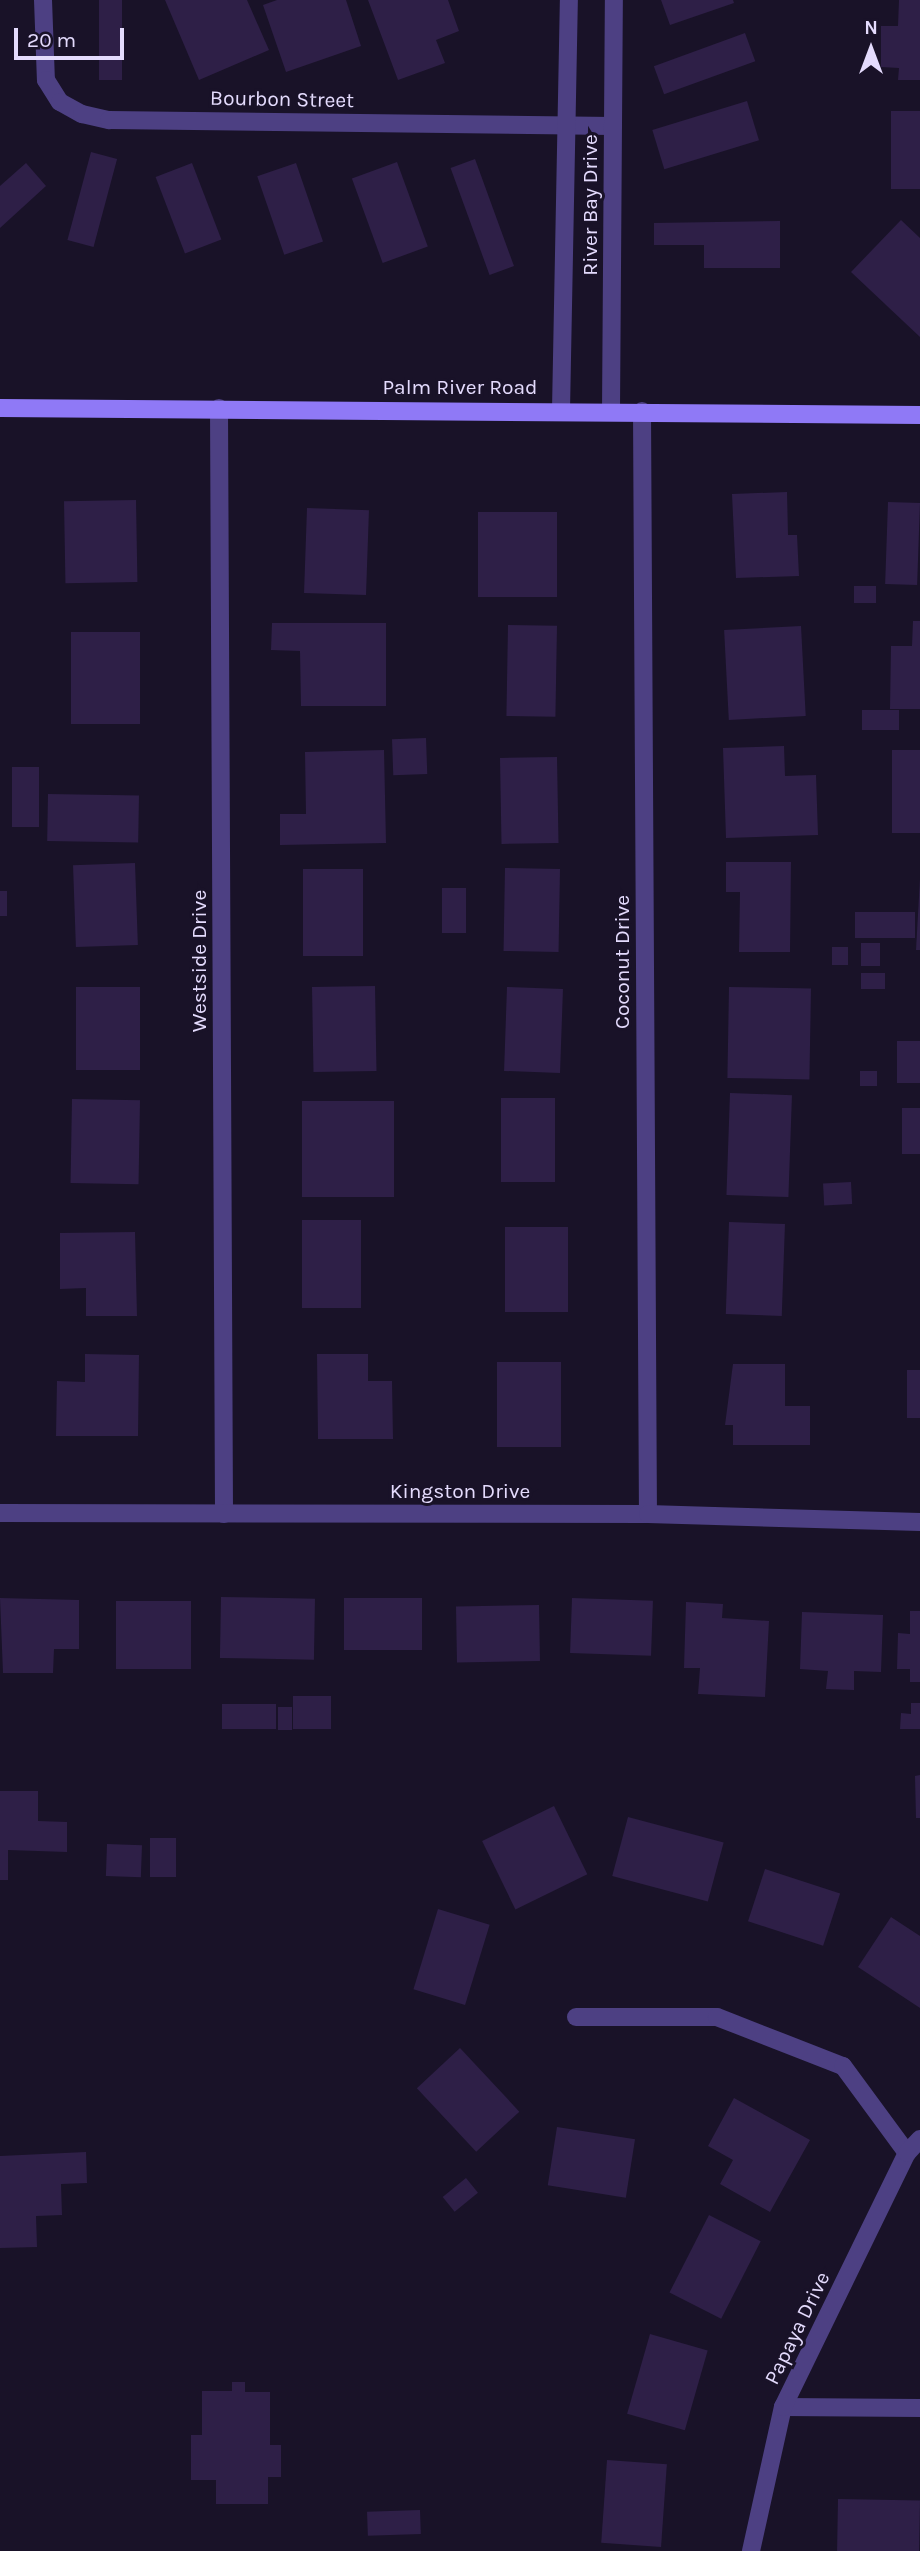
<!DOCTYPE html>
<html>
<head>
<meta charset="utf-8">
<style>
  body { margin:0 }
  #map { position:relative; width:920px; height:2551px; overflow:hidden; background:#191228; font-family:Karla,sans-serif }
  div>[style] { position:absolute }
  .building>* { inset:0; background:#2e1f47; transform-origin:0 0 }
  .street>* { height:18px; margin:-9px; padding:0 9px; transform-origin:9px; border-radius:9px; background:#4d4083 }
  .secondary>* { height:18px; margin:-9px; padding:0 9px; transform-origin:9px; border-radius:9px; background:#8f79f6 }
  span { translate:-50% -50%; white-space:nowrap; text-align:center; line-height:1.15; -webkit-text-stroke:6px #191228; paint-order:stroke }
  .street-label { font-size:21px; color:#e4dbfd }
  .north { position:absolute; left:836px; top:14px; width:70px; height:70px; -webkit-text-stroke:5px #191228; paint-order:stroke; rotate:0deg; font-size:19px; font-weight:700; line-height:28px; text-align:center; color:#e4dbfd }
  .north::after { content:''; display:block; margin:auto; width:24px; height:32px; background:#e4dbfd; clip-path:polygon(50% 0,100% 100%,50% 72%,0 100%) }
  .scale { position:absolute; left:14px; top:28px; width:110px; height:32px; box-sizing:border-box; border:4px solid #e4dbfd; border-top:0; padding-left:9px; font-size:21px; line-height:24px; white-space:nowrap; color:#e4dbfd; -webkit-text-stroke:5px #191228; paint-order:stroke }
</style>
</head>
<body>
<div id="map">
  <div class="building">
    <i style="left:99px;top:0;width:23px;height:80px"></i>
    <i style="clip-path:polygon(165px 0,247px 0,269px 50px,199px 80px)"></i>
    <i style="clip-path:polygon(277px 0,346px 0,361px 46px,286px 72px,263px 5px)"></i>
    <i style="clip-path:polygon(368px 0,448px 0,459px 31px,436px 40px,445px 63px,398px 80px)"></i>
    <i style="clip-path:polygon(661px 0,733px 0,734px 3px,670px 25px)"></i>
    <i style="clip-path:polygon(899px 0,920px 0,920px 80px,898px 80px,899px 68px,881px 67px,881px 26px,898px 26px)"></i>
    <i style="left:745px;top:33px;width:30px;height:97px;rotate:70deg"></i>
    <i style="left:747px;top:101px;width:41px;height:99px;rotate:73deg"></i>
    <i style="left:891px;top:111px;width:29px;height:78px"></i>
    <i style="left:91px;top:152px;width:27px;height:91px;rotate:15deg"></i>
    <i style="left:475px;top:159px;width:114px;height:26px;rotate:70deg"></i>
    <i style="left:397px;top:162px;width:90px;height:48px;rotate:70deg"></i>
    <i style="clip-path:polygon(26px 163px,46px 186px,0 228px,0 186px)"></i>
    <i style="left:192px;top:163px;width:82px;height:39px;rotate:69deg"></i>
    <i style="left:296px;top:163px;width:83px;height:41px;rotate:71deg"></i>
    <i style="clip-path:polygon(901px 220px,920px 238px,920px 337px,851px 272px)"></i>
    <i style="clip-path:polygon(780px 221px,780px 268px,704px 268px,704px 245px,654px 245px,654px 223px)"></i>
    <i style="clip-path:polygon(787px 492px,788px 535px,797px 535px,799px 576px,736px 578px,732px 494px)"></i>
    <i style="left:136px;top:500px;width:82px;height:72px;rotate:89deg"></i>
    <i style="left:888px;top:502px;width:32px;height:82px;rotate:2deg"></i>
    <i style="left:307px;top:508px;width:62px;height:85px;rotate:2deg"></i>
    <i style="left:478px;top:512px;width:79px;height:85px"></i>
    <i style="left:854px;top:586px;width:22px;height:17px"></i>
    <i style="clip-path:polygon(913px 621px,920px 621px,920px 709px,890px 709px,891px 646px,912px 646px)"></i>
    <i style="clip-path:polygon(272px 623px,386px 623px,386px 706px,301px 706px,300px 651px,271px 650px)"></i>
    <i style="left:508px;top:625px;width:49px;height:91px;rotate:1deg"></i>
    <i style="left:801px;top:626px;width:90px;height:77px;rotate:87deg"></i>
    <i style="left:71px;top:632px;width:69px;height:92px"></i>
    <i style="left:862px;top:710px;width:37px;height:20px"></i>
    <i style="left:426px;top:738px;width:36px;height:34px;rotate:88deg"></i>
    <i style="clip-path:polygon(784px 746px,785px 776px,816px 775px,818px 835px,726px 838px,723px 748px)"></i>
    <i style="clip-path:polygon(384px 750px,386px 843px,280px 845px,280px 814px,306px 814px,305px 752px)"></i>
    <i style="left:892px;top:750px;width:28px;height:83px"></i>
    <i style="left:557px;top:757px;width:86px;height:57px;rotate:89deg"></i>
    <i style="left:12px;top:767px;width:27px;height:60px"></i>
    <i style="left:48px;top:794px;width:91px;height:47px;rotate:1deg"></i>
    <i style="clip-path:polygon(726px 862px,791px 862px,790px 952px,739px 952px,740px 892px,726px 892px)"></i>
    <i style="left:135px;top:863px;width:82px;height:62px;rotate:88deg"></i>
    <i style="left:505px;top:868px;width:55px;height:83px;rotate:1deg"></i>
    <i style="left:303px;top:869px;width:60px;height:87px"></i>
    <i style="clip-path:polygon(920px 879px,920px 950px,916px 950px)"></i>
    <i style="left:442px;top:888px;width:24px;height:45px"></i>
    <i style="left:0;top:891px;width:7px;height:25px"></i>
    <i style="left:915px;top:912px;width:26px;height:60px;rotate:90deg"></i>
    <i style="left:861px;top:943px;width:19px;height:23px"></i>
    <i style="left:832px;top:947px;width:16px;height:18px"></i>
    <i style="left:861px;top:973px;width:24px;height:16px"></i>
    <i style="left:375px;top:986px;width:85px;height:63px;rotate:89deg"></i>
    <i style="left:76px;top:987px;width:64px;height:83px"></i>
    <i style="left:507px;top:987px;width:56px;height:84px;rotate:2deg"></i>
    <i style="left:729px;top:987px;width:82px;height:91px;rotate:1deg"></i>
    <i style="left:897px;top:1041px;width:23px;height:42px"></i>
    <i style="left:860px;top:1071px;width:17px;height:15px"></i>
    <i style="left:730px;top:1093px;width:62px;height:102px;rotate:2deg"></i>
    <i style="left:501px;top:1098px;width:54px;height:84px"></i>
    <i style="left:72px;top:1099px;width:68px;height:84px;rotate:1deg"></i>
    <i style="left:302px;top:1101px;width:92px;height:96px"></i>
    <i style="left:902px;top:1108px;width:18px;height:46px"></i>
    <i style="left:851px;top:1182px;width:22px;height:28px;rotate:87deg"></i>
    <i style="left:302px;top:1220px;width:59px;height:88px"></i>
    <i style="left:729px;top:1222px;width:56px;height:92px;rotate:2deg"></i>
    <i style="left:505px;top:1227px;width:63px;height:85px"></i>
    <i style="clip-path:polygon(135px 1232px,137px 1316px,86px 1316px,86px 1288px,60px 1289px,60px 1233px)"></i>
    <i style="clip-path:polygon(85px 1354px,139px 1355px,138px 1436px,56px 1436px,57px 1381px,85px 1382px)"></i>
    <i style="clip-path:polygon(317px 1354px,368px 1354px,368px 1381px,392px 1381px,393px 1439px,318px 1439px)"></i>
    <i style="left:497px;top:1362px;width:64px;height:85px"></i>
    <i style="clip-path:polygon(733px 1364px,785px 1364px,785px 1406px,810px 1406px,810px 1445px,733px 1445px,733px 1425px,725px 1425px)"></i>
    <i style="left:907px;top:1370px;width:13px;height:48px"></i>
    <i style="left:221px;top:1597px;width:94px;height:61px;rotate:1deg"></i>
    <i style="clip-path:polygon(0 1598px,79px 1600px,79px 1649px,54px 1649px,53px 1673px,3px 1673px)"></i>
    <i style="left:344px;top:1598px;width:78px;height:52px"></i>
    <i style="left:572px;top:1598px;width:81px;height:55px;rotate:2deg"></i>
    <i style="left:116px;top:1601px;width:75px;height:68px"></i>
    <i style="clip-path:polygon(686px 1602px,723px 1604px,722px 1618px,769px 1621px,765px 1697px,698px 1694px,700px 1668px,684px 1668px)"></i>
    <i style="left:539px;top:1605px;width:56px;height:83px;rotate:89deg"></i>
    <i style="clip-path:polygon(910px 1611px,920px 1611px,920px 1682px,910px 1682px,910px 1669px,897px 1669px,898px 1633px,910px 1634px)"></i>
    <i style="clip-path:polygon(802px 1612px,883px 1615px,881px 1672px,854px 1671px,854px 1690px,826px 1689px,828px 1671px,800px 1669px)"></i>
    <i style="left:293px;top:1696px;width:38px;height:33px"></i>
    <i style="clip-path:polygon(911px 1703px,920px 1703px,920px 1729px,900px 1729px,901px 1713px,911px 1714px)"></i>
    <i style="left:222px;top:1704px;width:54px;height:25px"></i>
    <i style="left:278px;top:1707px;width:14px;height:23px"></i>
    <i style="clip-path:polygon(920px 1775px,920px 1818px,916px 1818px,915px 1776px)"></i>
    <i style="clip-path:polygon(0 1791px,38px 1791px,38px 1821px,67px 1822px,67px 1852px,8px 1850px,8px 1880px,0 1880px)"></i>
    <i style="left:554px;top:1806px;width:76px;height:80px;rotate:64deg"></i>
    <i style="left:628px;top:1817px;width:99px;height:61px;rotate:15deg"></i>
    <i style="left:150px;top:1838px;width:26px;height:39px"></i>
    <i style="left:107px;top:1844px;width:35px;height:32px;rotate:2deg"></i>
    <i style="left:765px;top:1869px;width:79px;height:55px;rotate:18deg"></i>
    <i style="left:438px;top:1909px;width:54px;height:84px;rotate:17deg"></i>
    <i style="clip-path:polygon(891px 1917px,920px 1936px,920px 2008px,858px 1967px)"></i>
    <i style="left:460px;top:2048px;width:87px;height:59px;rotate:47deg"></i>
    <i style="clip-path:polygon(734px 2098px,810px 2140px,770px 2212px,720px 2184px,733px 2160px,708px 2146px)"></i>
    <i style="left:557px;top:2127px;width:79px;height:59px;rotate:9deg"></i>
    <i style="clip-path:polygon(86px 2152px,87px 2183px,61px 2184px,62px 2215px,36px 2216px,37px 2247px,0 2248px,0 2156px)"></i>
    <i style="left:466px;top:2178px;width:19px;height:30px;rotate:51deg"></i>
    <i style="left:709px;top:2215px;width:58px;height:87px;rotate:27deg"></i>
    <i style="left:650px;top:2334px;width:60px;height:83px;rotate:16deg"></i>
    <i style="clip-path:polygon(232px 2382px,245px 2382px,245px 2392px,270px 2392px,270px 2445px,281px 2445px,281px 2477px,268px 2477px,268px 2504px,216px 2504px,216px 2480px,191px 2480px,191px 2435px,202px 2435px,202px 2391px,232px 2391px)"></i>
    <i style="left:607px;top:2460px;width:60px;height:83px;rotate:4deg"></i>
    <i style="left:838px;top:2499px;width:82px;height:52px;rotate:1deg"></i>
    <i style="left:420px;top:2510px;width:24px;height:53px;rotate:88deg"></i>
  </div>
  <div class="street">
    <i style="left:43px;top:0;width:80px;rotate:87.9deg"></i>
    <i style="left:46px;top:80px;width:26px;rotate:58deg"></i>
    <i style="left:60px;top:102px;width:25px;rotate:29deg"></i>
    <i style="left:82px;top:114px;width:28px;rotate:13deg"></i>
    <i style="left:109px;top:120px;width:504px;rotate:0.68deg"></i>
    <i style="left:219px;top:408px;width:1106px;rotate:89.74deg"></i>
    <i style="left:561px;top:410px;width:410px;rotate:-88.9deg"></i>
    <i style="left:611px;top:411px;width:411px;rotate:-89.6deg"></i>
    <i style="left:642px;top:411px;width:1103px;rotate:89.69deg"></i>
    <i style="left:0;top:1513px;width:648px;rotate:0.09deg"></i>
    <i style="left:648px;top:1514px;width:272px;rotate:1.7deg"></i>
    <i style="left:576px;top:2017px;width:141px"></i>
    <i style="left:717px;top:2017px;width:135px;rotate:21.3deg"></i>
    <i style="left:843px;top:2066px;width:108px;rotate:53.7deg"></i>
    <i style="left:783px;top:2407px;width:137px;rotate:0.4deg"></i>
    <i style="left:751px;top:2551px;width:148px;rotate:-77.5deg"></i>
    <i style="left:783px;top:2407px;width:283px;rotate:-64deg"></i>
    <i style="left:907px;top:2153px;width:19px;rotate:-47deg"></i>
  </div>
  <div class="secondary">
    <i style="left:0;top:408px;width:920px;rotate:0.44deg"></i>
  </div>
  <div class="street-label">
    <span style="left:282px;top:99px;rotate:1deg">Bourbon Street</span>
    <span style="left:590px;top:205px;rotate:-90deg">River Bay Drive</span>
    <span style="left:460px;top:387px">Palm River Road</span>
    <span style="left:199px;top:961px;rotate:-90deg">Westside Drive</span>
    <span style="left:622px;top:962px;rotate:-90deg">Coconut Drive</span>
    <span style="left:460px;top:1491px">Kingston Drive</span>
    <span style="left:797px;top:2328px;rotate:-64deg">Papaya Drive</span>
  </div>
  <div class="north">N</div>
  <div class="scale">20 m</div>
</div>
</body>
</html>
